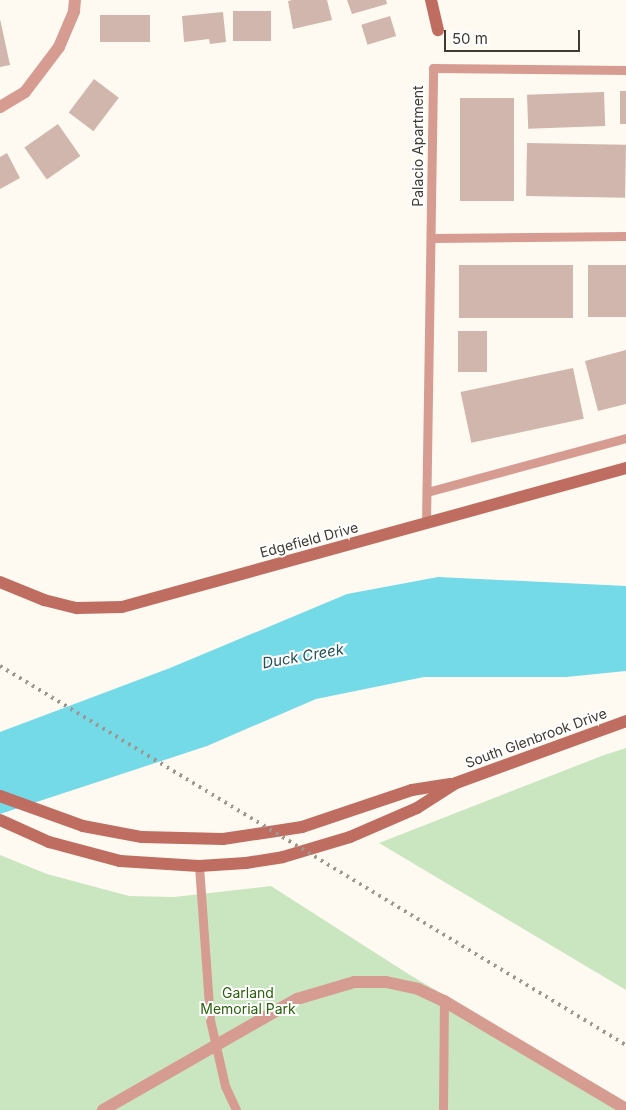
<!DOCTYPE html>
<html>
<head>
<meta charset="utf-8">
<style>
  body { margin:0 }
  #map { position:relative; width:626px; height:1110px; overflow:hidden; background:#fffaf1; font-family:Inter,sans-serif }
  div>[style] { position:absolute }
  .green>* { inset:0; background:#cae6c0 }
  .water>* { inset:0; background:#74dae7 }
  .building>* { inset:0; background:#d0b6ac; transform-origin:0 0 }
  .lane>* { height:9px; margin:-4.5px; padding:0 4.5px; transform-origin:4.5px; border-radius:4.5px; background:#d69c92 }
  .street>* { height:12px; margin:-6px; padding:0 6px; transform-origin:6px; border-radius:6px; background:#d69c92 }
  .secondary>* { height:12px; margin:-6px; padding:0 6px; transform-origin:6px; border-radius:6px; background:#bf6d60 }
  .rail>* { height:4px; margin-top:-2px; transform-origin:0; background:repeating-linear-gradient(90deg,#9d978f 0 2.5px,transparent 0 7.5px) }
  span { translate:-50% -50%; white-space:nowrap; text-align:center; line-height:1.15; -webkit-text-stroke:4px #fff; paint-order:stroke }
  .street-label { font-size:14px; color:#403a32 }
  .park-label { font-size:14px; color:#2a610b }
  .water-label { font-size:15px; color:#245257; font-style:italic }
  .scale { position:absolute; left:444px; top:30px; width:136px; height:22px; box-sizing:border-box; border:2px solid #403a32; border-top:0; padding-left:6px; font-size:15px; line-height:18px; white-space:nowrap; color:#403a32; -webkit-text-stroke:4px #fff; paint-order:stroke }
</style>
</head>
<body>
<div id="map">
  <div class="green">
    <i style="clip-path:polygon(626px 748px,626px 990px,379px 843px,604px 755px)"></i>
    <i style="clip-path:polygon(0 855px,47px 874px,129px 896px,174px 897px,271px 886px,410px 975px,626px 1102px,626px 1110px,0 1110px)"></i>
  </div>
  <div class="water">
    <i style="clip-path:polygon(438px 577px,626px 586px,626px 671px,566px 677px,424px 677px,316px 699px,207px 746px,0 814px,0 732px,170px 668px,347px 594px)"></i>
  </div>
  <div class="building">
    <i style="clip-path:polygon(292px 0,327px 0,332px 20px,293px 29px,288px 1px)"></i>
    <i style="clip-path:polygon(347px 0,386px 0,387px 4px,352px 14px)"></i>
    <i style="left:233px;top:11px;width:38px;height:30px"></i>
    <i style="clip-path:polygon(223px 12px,226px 42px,210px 44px,209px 39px,184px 42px,182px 16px)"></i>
    <i style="left:100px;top:15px;width:50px;height:27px"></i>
    <i style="left:390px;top:16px;width:21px;height:30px;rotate:73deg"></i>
    <i style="clip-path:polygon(0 19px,10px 65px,0 67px)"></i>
    <i style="left:94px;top:79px;width:31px;height:42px;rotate:37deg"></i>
    <i style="left:620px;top:91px;width:6px;height:33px"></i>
    <i style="left:604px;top:92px;width:34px;height:77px;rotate:88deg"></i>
    <i style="left:460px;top:98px;width:54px;height:103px"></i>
    <i style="left:58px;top:124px;width:39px;height:41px;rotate:55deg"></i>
    <i style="left:527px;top:143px;width:99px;height:53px;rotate:1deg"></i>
    <i style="clip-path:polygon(7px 153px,20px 178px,0 189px,0 157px)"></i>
    <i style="left:459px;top:265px;width:114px;height:53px"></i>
    <i style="left:588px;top:265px;width:38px;height:52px"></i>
    <i style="left:458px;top:331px;width:29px;height:41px"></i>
    <i style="clip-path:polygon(626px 350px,626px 404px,598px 411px,585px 361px)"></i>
    <i style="left:573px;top:368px;width:52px;height:115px;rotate:78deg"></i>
  </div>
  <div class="lane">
    <i style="left:432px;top:238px;width:194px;rotate:-0.6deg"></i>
    <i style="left:427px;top:492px;width:206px;rotate:-15.2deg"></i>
    <i style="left:426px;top:523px;width:455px;rotate:-89.1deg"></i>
    <i style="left:433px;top:68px;width:193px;rotate:0.6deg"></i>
    <i style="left:199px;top:866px;width:154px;rotate:85.9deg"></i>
    <i style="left:210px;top:1020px;width:68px;rotate:77.2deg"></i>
    <i style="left:225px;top:1086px;width:26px;rotate:65deg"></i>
    <i style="left:443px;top:1110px;width:109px;rotate:-89.5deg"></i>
  </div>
  <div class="street">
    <i style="left:0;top:107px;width:29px;rotate:-31deg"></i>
    <i style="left:25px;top:92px;width:56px;rotate:-52.9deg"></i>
    <i style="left:59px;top:47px;width:39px;rotate:-67deg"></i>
    <i style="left:74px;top:11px;width:11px;rotate:-85deg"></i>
    <i style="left:103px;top:1110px;width:224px;rotate:-29.8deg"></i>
    <i style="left:297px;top:999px;width:59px;rotate:-16.6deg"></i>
    <i style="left:354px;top:982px;width:32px"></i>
    <i style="left:386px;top:982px;width:33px;rotate:12deg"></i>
    <i style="left:418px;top:989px;width:29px;rotate:25deg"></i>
    <i style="left:444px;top:1001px;width:212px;rotate:30.7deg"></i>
  </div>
  <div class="secondary">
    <i style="left:431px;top:0;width:31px;rotate:77deg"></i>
    <i style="left:0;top:582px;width:48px;rotate:22.2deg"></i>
    <i style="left:44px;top:600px;width:34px;rotate:14deg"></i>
    <i style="left:77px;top:608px;width:45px;rotate:-1.3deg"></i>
    <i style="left:122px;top:607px;width:523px;rotate:-15.42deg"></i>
    <i style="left:0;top:796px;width:88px;rotate:19.9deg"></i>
    <i style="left:83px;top:826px;width:60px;rotate:10.6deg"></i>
    <i style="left:142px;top:837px;width:81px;rotate:1.4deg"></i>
    <i style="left:223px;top:839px;width:80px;rotate:-8.6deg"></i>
    <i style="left:302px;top:827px;width:116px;rotate:-18.6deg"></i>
    <i style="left:412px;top:790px;width:39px;rotate:-9deg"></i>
    <i style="left:0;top:820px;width:54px;rotate:24.2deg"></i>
    <i style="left:49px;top:842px;width:73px;rotate:15deg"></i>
    <i style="left:120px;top:861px;width:79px;rotate:3.6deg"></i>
    <i style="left:199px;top:866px;width:47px;rotate:-3.7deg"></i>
    <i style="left:246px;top:863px;width:37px;rotate:-9deg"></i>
    <i style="left:283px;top:857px;width:70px;rotate:-16.6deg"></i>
    <i style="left:350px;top:837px;width:73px;rotate:-23.4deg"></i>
    <i style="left:417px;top:808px;width:46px;rotate:-32.7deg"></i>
    <i style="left:456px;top:783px;width:181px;rotate:-20deg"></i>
  </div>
  <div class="rail">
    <i style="left:0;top:666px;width:732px;rotate:31.19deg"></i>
  </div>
  <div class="street-label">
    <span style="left:418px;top:146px;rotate:-90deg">Palacio Apartment</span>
    <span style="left:309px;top:540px;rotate:-15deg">Edgefield Drive</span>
    <span style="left:536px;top:738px;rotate:-20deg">South Glenbrook Drive</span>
  </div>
  <div class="park-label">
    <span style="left:248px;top:1001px">Garland<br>Memorial Park</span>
  </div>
  <div class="water-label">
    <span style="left:303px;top:656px;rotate:-10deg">Duck Creek</span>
  </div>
  <div class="scale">50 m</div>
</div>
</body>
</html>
